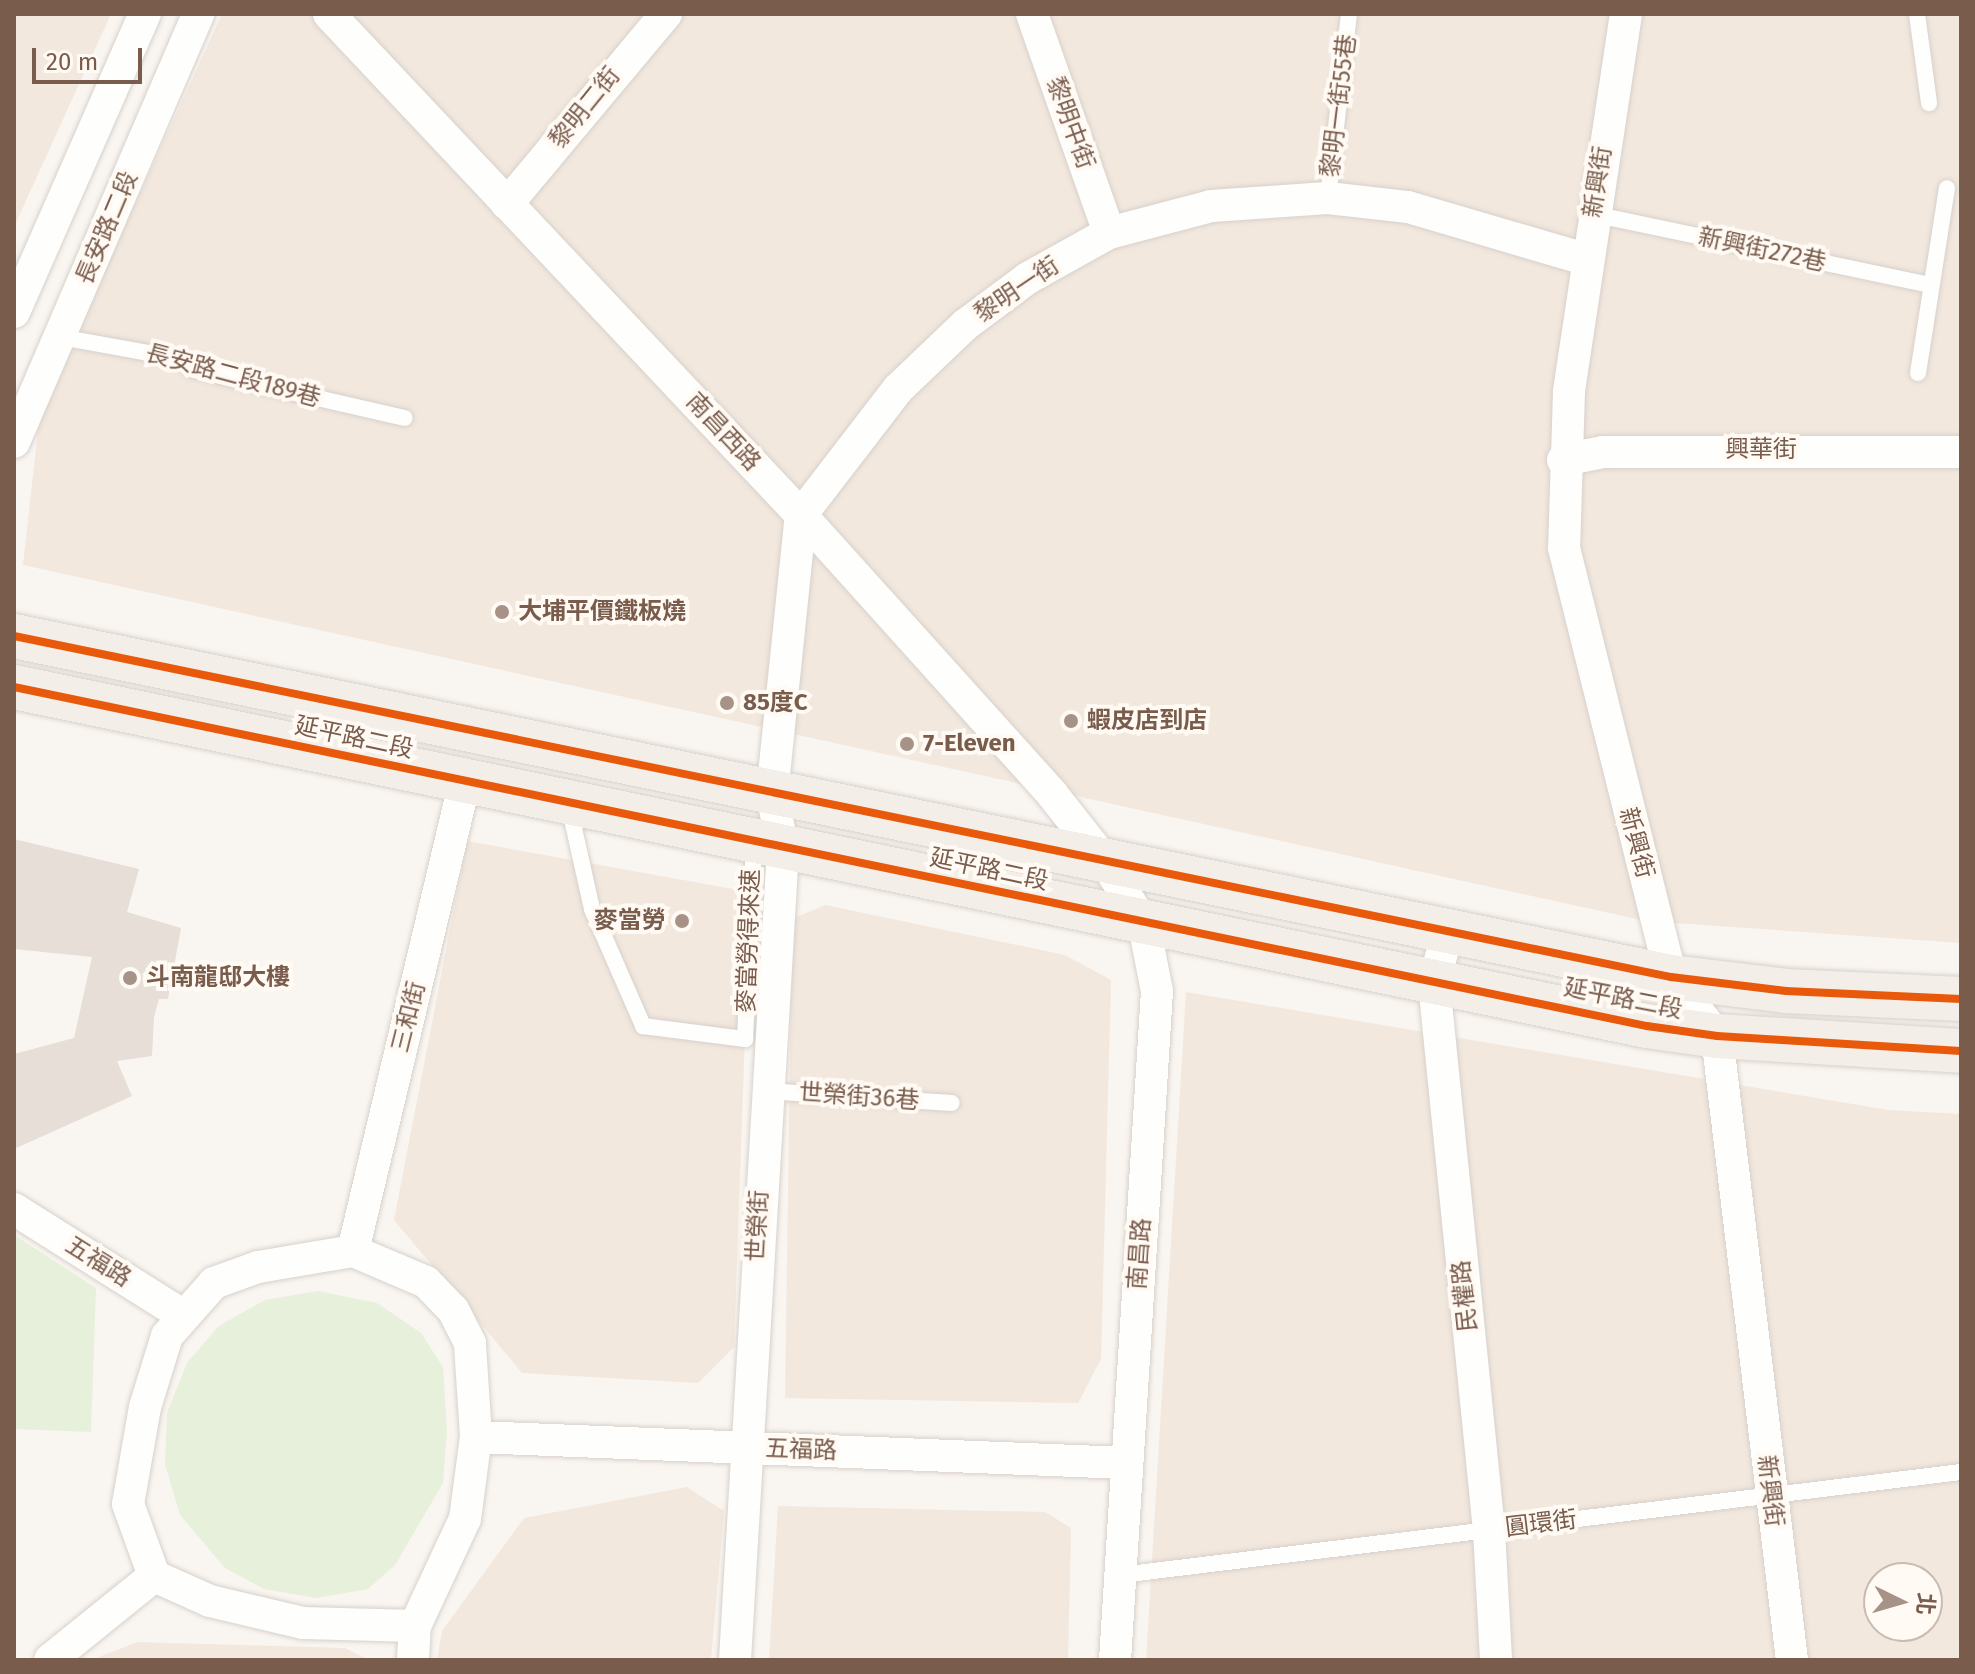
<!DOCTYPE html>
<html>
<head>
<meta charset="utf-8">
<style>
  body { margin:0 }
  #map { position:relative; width:1975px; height:1674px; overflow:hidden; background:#f9f5f0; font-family:"Fira Sans","Noto Sans TC",sans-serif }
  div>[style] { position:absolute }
  .residential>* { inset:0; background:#f2e8de }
  .green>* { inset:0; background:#e7f0db }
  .building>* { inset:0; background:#e6ded7 }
  .roads { filter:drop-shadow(0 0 2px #d7d1cb) drop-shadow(0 0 2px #d7d1cb) }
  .lane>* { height:16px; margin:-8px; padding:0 8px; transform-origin:8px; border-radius:8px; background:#fefefd }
  .street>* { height:32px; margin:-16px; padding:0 16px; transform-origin:16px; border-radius:16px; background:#fefefd }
  .primary>* { height:44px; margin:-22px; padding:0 22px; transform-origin:22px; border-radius:22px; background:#f3eee8 }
  .cycleway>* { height:8px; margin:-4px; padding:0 4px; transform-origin:4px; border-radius:4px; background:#e8590c }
  .dots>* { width:22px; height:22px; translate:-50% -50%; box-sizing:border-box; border:4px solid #fffaf3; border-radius:50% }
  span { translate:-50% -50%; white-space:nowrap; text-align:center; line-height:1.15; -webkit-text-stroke:8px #fffaf3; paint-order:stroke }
  .street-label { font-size:24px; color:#7a5c4d }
  .poi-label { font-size:24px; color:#7a5c4d; font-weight:700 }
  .left { translate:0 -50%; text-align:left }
  .right { translate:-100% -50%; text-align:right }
  .frame { position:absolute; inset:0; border:16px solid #7a5c4d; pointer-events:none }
  .north { position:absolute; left:1863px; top:1562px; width:80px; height:80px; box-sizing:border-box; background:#fffaf3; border:2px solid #cabbb1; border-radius:50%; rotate:95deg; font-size:22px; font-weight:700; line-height:32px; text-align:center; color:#7a5c4d }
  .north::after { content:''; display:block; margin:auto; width:28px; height:36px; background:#a69286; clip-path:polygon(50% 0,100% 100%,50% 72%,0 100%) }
  .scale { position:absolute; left:32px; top:48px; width:110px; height:36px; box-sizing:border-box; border:4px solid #7a5c4d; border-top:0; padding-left:10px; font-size:24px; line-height:28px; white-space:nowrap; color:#7a5c4d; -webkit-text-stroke:6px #fffaf3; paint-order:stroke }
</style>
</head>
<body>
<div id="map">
  <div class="residential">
    <i style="clip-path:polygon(14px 14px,111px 14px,14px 227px)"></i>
    <i style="clip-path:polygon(222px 14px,1961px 14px,1961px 943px,1646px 921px,23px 565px,40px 412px)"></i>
    <i style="clip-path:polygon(467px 841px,750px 892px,734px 1347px,698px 1383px,522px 1373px,394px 1220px)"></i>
    <i style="clip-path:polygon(825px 905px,1065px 955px,1111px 980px,1101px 1359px,1078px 1403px,785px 1398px,792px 919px)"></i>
    <i style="clip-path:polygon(evenodd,1186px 992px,1888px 1110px,1961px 1114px,1961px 1660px,1146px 1660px,1186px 992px,1879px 1578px,1927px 1578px,1927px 1626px,1879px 1626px,1879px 1578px)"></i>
    <i style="clip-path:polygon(687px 1487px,724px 1511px,711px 1660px,437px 1660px,442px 1631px,524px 1518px)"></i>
    <i style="clip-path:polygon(778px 1506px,1045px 1512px,1071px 1528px,1068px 1660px,769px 1660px)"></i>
    <i style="clip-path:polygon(138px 1642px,345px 1648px,369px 1660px,91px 1660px)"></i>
  </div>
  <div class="green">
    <i style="clip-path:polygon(14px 1235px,96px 1288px,91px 1432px,14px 1429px)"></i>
    <i style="clip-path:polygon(318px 1291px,377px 1303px,421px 1333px,443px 1367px,447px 1431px,443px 1483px,395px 1565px,368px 1589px,316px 1598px,264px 1589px,225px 1568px,180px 1515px,165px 1464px,167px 1413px,187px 1363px,219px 1326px,265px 1300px)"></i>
  </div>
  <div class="building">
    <i style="clip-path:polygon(14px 839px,139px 869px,127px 912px,181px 928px,168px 999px,159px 999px,154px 1017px,152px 1056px,117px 1061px,132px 1096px,14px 1149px,14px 1054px,74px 1038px,92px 957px,14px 949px)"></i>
  </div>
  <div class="roads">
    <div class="lane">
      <i style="left:1917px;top:14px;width:90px;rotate:82.3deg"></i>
      <i style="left:1328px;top:198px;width:185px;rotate:-83.5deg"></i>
      <i style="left:1593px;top:214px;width:345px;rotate:11.9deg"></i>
      <i style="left:60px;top:337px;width:119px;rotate:10.2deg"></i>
      <i style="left:177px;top:358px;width:22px;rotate:34deg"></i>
      <i style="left:195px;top:370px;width:215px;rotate:12.9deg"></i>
      <i style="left:1918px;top:373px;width:187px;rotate:-81.1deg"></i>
      <i style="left:569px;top:806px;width:106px;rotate:77.4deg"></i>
      <i style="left:592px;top:909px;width:128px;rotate:66.4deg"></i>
      <i style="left:643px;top:1026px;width:103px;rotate:7.3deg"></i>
      <i style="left:745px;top:1039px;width:197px;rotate:-87.4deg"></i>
      <i style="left:766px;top:1091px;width:186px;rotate:3.7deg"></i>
      <i style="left:1121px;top:1575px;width:846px;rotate:-6.99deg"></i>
    </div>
    <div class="street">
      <i style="left:329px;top:14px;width:688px;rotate:46.71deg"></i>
      <i style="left:801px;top:515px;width:375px;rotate:48deg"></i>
      <i style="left:1052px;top:794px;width:85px;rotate:51.7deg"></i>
      <i style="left:1105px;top:861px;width:75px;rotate:58.6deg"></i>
      <i style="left:1144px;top:925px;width:67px;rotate:78.9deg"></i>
      <i style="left:1157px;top:991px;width:670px;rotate:93.59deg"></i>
      <i style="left:1032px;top:14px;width:232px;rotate:70.6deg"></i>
      <i style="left:1626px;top:14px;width:382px;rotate:98.6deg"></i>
      <i style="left:1569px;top:392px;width:156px;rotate:91.8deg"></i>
      <i style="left:1564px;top:548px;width:442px;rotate:76deg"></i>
      <i style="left:1671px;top:977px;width:75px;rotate:52.1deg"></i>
      <i style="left:1717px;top:1036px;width:628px;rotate:83.15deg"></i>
      <i style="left:507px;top:204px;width:248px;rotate:-50.1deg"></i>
      <i style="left:14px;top:312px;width:326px;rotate:-66.3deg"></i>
      <i style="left:14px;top:442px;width:466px;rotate:-66.7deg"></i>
      <i style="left:1563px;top:460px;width:41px;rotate:-11.3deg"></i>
      <i style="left:1603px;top:452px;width:358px"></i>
      <i style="left:1447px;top:934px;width:51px;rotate:104.9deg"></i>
      <i style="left:1434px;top:983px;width:550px;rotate:84.26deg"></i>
      <i style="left:1489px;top:1530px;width:130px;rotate:86.9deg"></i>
      <i style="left:14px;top:1209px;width:197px;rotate:32.2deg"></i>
      <i style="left:353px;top:1251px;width:482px;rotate:-76.6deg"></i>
      <i style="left:476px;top:1437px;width:652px;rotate:2.29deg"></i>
      <i style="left:50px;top:1660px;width:134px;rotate:-38.9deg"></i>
      <i style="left:413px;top:1660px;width:34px;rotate:-87deg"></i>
      <i style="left:415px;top:1626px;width:118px;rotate:-65deg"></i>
      <i style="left:465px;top:1519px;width:83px;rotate:-82.4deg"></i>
      <i style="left:476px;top:1437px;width:94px;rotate:-93.7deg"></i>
      <i style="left:470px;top:1343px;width:37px;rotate:-117deg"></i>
      <i style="left:453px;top:1310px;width:39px;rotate:-134deg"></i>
      <i style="left:426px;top:1282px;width:79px;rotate:-157deg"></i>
      <i style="left:353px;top:1251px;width:96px;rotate:170.4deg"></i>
      <i style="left:258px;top:1267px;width:47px;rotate:160deg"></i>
      <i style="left:214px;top:1283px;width:71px;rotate:131.6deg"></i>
      <i style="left:167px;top:1336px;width:74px;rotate:107.2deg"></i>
      <i style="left:145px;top:1407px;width:98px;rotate:99.9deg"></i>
      <i style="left:128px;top:1504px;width:77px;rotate:70.1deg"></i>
      <i style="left:154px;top:1576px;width:61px;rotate:24.1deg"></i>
      <i style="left:210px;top:1601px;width:96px;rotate:13.3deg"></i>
      <i style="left:303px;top:1623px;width:112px;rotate:1.5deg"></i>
      <i style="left:735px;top:1660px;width:812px;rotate:-86.61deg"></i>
      <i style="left:783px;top:849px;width:56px;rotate:-101.3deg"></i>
      <i style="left:772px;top:794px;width:281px;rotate:-84.1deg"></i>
      <i style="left:801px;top:515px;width:159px;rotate:-52.4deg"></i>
      <i style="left:898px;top:389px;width:93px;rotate:-43.7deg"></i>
      <i style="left:965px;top:325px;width:79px;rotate:-36.7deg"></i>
      <i style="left:1028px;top:278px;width:93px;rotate:-29.1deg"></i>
      <i style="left:1109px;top:233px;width:106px;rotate:-14.8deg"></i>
      <i style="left:1211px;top:206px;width:117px;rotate:-3.9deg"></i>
      <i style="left:1328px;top:198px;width:81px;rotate:6.4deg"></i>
      <i style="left:1408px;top:207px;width:184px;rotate:16.4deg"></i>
    </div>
    <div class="primary">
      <i style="left:14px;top:636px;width:1692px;rotate:11.63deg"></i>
      <i style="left:1671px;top:977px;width:116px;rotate:6.9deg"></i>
      <i style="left:1786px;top:991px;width:175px;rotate:2.6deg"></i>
      <i style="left:14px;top:687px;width:1668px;rotate:11.73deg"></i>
      <i style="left:1647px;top:1026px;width:71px;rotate:8.1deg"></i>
      <i style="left:1717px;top:1036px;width:244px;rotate:3.5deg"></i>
    </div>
  </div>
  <div class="cycleway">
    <i style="left:14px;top:636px;width:1692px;rotate:11.63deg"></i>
    <i style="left:1671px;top:977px;width:116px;rotate:6.9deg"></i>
    <i style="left:1786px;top:991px;width:175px;rotate:2.6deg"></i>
    <i style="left:14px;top:687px;width:1668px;rotate:11.73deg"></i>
    <i style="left:1647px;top:1026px;width:71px;rotate:8.1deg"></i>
    <i style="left:1717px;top:1036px;width:244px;rotate:3.5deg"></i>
  </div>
  <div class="dots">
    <i style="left:502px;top:612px;background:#a69286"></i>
    <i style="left:727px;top:703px;background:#a69286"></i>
    <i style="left:1071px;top:721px;background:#a69286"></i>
    <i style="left:907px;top:744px;background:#a69286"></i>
    <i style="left:682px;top:921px;background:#a69286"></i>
    <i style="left:130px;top:978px;background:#a69286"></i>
  </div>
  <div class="street-label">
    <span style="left:1339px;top:106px;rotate:-83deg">黎明一街55巷</span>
    <span style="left:585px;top:108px;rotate:-51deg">黎明二街</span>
    <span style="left:1070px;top:123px;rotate:70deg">黎明中街</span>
    <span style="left:1598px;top:182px;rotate:-81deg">新興街</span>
    <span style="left:107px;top:228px;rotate:-67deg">長安路二段</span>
    <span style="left:1762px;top:250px;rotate:12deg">新興街272巷</span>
    <span style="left:1017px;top:290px;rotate:-34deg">黎明一街</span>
    <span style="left:233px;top:376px;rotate:15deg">長安路二段189巷</span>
    <span style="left:723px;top:432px;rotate:47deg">南昌西路</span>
    <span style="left:1761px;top:450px">興華街</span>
    <span style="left:354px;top:738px;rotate:12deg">延平路二段</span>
    <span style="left:1636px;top:843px;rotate:75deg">新興街</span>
    <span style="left:989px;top:870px;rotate:12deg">延平路二段</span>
    <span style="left:749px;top:941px;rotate:-88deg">麥當勞得來速</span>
    <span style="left:1623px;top:999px;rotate:11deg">延平路二段</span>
    <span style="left:409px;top:1017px;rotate:-76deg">三和街</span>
    <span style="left:859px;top:1097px;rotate:4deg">世榮街36巷</span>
    <span style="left:758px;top:1226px;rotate:-87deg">世榮街</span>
    <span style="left:1140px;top:1254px;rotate:-86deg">南昌路</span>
    <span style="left:98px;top:1262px;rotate:32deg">五福路</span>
    <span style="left:1465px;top:1296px;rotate:-96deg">民權路</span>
    <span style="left:801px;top:1450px;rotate:2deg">五福路</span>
    <span style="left:1770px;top:1491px;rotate:83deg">新興街</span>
    <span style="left:1541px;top:1524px;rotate:-7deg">圓環街</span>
  </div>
  <div class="poi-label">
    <span class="left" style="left:518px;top:612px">大埔平價鐵板燒</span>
    <span class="left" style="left:743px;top:703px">85度C</span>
    <span class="left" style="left:1087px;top:721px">蝦皮店到店</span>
    <span class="left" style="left:923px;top:744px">7-Eleven</span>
    <span class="right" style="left:666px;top:921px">麥當勞</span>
    <span class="left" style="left:146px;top:978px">斗南龍邸大樓</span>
  </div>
  <div class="frame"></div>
  <div class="north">北</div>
  <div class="scale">20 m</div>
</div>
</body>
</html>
